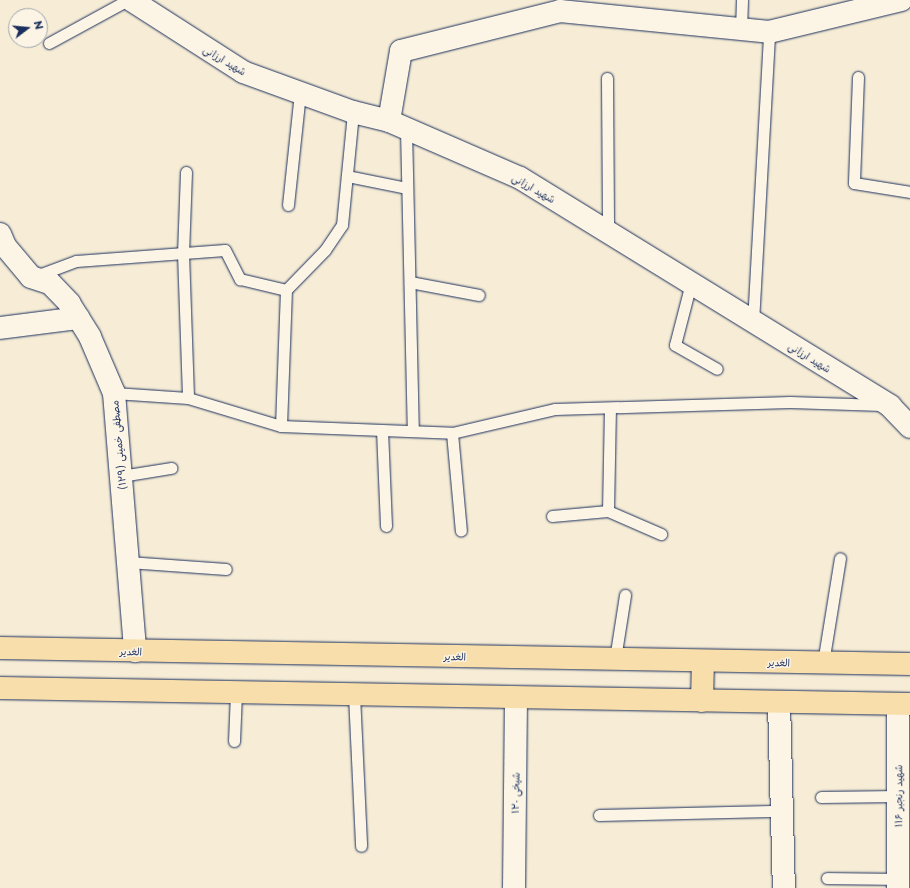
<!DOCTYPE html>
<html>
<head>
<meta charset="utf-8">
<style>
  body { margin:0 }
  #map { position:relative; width:910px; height:888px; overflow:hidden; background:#f7edd6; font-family:"Playpen Sans","Playpen Sans Arabic",sans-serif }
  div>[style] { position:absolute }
  .roads { filter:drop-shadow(0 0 1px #1b2f5e) drop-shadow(0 0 1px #1b2f5e) }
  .lane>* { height:11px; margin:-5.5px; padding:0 5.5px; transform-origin:5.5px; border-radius:5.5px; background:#fcf5e5 }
  .street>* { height:22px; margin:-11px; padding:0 11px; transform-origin:11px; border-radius:11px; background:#fcf5e5 }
  .primary>* { height:22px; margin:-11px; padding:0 11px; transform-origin:11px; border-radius:11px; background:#f8deab }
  span { translate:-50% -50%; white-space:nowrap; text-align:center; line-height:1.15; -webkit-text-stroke:3px #fcf5e5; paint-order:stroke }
  .street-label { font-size:10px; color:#1b2f5e }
  .north { position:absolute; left:8px; top:8px; width:40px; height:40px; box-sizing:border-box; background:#fcf5e5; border:1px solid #a2a6af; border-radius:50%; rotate:74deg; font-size:11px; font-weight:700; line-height:16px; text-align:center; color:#1b2f5e }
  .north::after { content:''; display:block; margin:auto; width:14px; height:18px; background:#1b2f5e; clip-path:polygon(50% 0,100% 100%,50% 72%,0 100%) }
</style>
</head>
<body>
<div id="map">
  <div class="roads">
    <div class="lane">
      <i style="left:741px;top:29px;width:29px;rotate:-88deg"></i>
      <i style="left:49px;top:43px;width:90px;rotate:-28.6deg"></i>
      <i style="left:858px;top:77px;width:106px;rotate:92.2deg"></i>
      <i style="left:854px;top:183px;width:57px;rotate:9.1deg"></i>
      <i style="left:607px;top:78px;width:154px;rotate:89.6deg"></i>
      <i style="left:406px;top:129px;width:302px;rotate:88.7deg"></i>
      <i style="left:186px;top:172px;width:81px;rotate:92.1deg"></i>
      <i style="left:183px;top:253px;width:145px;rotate:88deg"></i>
      <i style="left:347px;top:176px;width:61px;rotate:11.3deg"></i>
      <i style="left:288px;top:205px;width:113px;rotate:-83.9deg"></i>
      <i style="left:36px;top:276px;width:43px;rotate:-20.6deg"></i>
      <i style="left:76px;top:261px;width:149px;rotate:-4.2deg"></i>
      <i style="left:225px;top:250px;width:33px;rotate:63deg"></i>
      <i style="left:240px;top:279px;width:47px;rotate:13.4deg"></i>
      <i style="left:410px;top:282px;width:70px;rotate:10.7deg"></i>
      <i style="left:691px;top:283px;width:64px;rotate:104.5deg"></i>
      <i style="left:675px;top:345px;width:48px;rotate:29.7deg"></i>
      <i style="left:753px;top:322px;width:290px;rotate:-86.8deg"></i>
      <i style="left:114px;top:393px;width:74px;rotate:3.9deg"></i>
      <i style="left:188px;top:398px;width:97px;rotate:16.8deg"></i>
      <i style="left:281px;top:426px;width:171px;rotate:2.3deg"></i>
      <i style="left:452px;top:433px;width:106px;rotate:-13.1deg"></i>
      <i style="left:555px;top:409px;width:235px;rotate:-1.7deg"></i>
      <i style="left:790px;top:402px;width:92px;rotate:1.9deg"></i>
      <i style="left:281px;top:426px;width:136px;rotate:-87.9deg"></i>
      <i style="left:286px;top:290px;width:56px;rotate:-45.7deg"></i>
      <i style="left:325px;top:250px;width:30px;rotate:-56deg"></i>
      <i style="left:342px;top:225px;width:114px;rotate:-84.4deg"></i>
      <i style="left:382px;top:430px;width:96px;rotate:87.6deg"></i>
      <i style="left:452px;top:433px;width:98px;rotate:84.8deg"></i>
      <i style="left:121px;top:476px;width:51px;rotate:-9.1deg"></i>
      <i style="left:608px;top:511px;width:103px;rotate:-88.9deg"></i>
      <i style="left:552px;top:516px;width:56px;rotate:-5.1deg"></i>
      <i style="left:608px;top:511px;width:58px;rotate:23.5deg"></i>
      <i style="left:128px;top:562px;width:98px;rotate:4.1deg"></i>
      <i style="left:615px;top:659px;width:65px;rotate:-81.1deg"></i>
      <i style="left:823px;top:663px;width:106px;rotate:-80.8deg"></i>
      <i style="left:354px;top:695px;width:151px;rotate:87.3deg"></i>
      <i style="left:234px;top:741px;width:48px;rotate:-87.6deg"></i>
      <i style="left:821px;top:797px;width:77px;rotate:-0.7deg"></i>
      <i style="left:599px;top:815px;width:183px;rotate:-1.3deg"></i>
      <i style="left:827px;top:878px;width:71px;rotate:0.8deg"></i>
    </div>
    <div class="street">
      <i style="left:131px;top:0;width:133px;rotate:32.7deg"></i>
      <i style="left:243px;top:72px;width:117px;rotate:20deg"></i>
      <i style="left:353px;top:112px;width:37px;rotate:14deg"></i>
      <i style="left:389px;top:121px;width:143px;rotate:23.5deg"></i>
      <i style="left:520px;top:178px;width:435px;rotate:31.6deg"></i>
      <i style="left:890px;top:406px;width:29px;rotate:46deg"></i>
      <i style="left:389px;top:121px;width:71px;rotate:-80.3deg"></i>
      <i style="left:401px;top:51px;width:164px;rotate:-14.1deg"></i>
      <i style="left:560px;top:11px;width:210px;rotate:5.7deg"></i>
      <i style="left:769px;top:32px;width:136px;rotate:-13.6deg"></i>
      <i style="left:0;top:234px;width:13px;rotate:67deg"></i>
      <i style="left:5px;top:246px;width:40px;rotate:50deg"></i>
      <i style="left:31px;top:277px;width:20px;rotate:18deg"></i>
      <i style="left:50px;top:283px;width:28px;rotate:46deg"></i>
      <i style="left:69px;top:303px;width:40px;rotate:58deg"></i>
      <i style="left:90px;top:337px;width:61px;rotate:66.8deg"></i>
      <i style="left:114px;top:393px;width:259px;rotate:85.3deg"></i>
      <i style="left:0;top:328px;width:79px;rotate:-7.3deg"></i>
      <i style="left:779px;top:702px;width:186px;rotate:88.5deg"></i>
      <i style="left:514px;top:888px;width:190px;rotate:-89.4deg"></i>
      <i style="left:898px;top:888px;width:184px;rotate:-90deg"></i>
    </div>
    <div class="primary">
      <i style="left:0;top:648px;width:910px;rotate:1.01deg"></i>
      <i style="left:0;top:688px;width:910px;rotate:1.01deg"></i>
      <i style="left:702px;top:701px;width:40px;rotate:-88.6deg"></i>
    </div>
  </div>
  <div class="street-label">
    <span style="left:225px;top:60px;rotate:31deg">شهید ارزانی</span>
    <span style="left:534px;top:188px;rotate:30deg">شهید ارزانی</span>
    <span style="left:810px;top:357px;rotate:32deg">شهید ارزانی</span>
    <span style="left:118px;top:445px;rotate:-95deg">مصطفی خمینی (۱۲۹)</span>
    <span style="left:131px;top:651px;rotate:1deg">الغدیر</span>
    <span style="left:455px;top:656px;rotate:1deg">الغدیر</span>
    <span style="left:779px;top:662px;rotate:1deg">الغدیر</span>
    <span style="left:515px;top:793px;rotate:-89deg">شیخی ۱۲۰</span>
    <span style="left:898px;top:796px;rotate:-90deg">شهید رنجبر ۱۱۶</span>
  </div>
  <div class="north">N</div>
</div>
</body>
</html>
